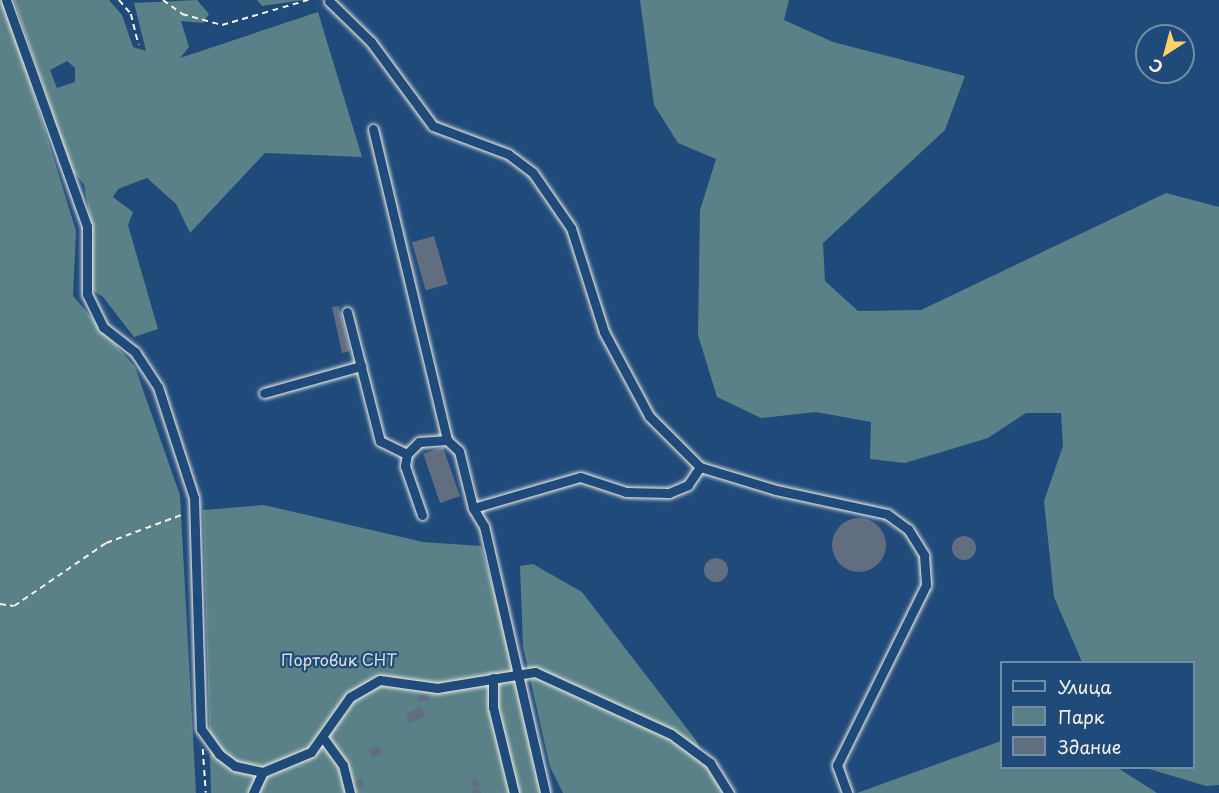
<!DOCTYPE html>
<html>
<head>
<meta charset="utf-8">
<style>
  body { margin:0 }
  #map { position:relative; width:1219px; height:793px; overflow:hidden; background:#1f4a7a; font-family:"Playpen Sans",sans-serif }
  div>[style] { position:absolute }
  .green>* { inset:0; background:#598187 }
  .building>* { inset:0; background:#606e80; transform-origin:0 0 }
  .round { border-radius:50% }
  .path>* { height:1.5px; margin-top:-0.75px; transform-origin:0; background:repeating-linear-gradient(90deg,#f4f1e8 0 6px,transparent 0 10.5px) }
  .roads { filter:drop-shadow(0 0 2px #f4f1e8) drop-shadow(0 0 2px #f4f1e8) }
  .minor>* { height:9px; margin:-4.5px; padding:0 4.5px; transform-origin:4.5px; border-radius:4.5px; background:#1f4a7a }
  span { translate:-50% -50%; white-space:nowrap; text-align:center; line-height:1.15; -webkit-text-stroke:4.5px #1f4a7a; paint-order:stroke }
  .park-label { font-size:16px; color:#dde0d9 }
  .legend { position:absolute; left:1000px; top:661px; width:195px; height:108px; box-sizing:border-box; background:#1f4a7a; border:2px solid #748da6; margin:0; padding:8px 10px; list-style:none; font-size:18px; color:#f4f1e8 }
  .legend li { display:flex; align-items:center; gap:12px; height:30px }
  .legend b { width:30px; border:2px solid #748da6 }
  .north { position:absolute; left:1135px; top:24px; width:60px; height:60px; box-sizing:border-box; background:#1f4a7a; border:2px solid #748da6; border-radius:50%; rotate:216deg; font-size:16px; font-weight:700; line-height:24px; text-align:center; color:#f4f1e8 }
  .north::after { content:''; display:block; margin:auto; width:21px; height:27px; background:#ffd166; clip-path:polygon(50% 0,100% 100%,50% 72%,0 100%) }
</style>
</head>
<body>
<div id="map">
  <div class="green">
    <i style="clip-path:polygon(0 0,5px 0,76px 231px,73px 296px,135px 367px,180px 495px,196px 793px,0 793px)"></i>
    <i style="clip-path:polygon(evenodd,14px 0,109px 0,122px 15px,133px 47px,146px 51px,134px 3px,197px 0,209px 14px,203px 23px,181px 21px,189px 47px,180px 58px,318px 12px,362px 157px,265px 153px,190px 233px,176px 204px,147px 178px,118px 189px,113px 197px,133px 212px,128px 225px,158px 329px,134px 337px,103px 297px,88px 287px,93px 238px,84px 184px,72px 171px,14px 0,67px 61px,75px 68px,75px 82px,57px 88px,50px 70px,67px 61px)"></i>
    <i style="clip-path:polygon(257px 0,303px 0,262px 6px)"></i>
    <i style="clip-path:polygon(789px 0,784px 20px,833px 42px,965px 76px,945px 130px,823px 243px,825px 281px,858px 311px,921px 310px,1166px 193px,1219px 207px,1219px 785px,1206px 786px,1146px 768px,1194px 768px,1194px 662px,1082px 662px,1054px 597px,1044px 501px,1063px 446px,1061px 413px,1026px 413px,988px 438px,905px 463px,870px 459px,871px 422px,816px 412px,761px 418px,717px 397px,698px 335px,700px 210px,716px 159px,678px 143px,654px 105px,640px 0)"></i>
    <i style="clip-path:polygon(264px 505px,423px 542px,481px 546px,551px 793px,211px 793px,203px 510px)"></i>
    <i style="clip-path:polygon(533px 564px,582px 592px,695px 739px,725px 793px,563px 793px,550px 767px,523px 647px,520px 566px)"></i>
    <i style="clip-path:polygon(1001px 741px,1002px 768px,1118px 768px,1157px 793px,857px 793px)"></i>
  </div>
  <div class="building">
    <i style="left:434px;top:236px;width:50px;height:23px;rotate:74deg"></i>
    <i style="clip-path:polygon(339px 306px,350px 351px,342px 353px,332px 307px)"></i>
    <i style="left:443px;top:447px;width:52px;height:21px;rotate:71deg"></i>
    <i class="round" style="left:832px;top:518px;width:54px;height:54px"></i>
    <i class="round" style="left:952px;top:536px;width:24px;height:24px"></i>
    <i class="round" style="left:704px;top:558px;width:24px;height:24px"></i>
    <i style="clip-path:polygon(419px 693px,429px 694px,429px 701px,418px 701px)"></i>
    <i style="left:421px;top:707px;width:10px;height:17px;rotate:66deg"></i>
    <i style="left:379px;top:746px;width:9px;height:11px;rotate:69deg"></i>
    <i style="clip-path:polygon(362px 779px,364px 787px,355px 789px,353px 782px)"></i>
    <i style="left:477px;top:779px;width:8px;height:6px;rotate:67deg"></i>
    <i style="clip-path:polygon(479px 788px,481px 793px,472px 793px,471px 790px)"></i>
  </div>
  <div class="path">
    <i style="left:119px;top:0;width:18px;rotate:49deg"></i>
    <i style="left:131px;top:14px;width:32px;rotate:76deg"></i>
    <i style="left:163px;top:0;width:24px;rotate:36deg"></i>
    <i style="left:182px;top:14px;width:41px;rotate:15.4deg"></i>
    <i style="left:222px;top:25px;width:90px;rotate:-16.2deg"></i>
    <i style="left:0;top:604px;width:14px;rotate:8deg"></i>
    <i style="left:14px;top:606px;width:112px;rotate:-34.4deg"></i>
    <i style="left:106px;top:543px;width:83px;rotate:-20.4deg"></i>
    <i style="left:203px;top:749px;width:44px;rotate:86.1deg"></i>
  </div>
  <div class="roads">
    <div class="minor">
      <i style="left:6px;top:0;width:240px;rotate:70.3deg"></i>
      <i style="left:87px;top:226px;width:68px;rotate:90deg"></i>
      <i style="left:87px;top:294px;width:37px;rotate:64deg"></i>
      <i style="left:103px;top:327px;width:41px;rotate:38deg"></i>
      <i style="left:135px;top:352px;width:42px;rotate:56.7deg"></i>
      <i style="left:158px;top:387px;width:117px;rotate:72deg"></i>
      <i style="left:194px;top:498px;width:231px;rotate:88.3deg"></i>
      <i style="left:201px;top:729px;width:31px;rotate:54deg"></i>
      <i style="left:219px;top:754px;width:20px;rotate:37deg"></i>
      <i style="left:235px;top:766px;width:29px;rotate:12deg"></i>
      <i style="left:263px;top:772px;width:52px;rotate:-22.6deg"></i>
      <i style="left:311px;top:752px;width:67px;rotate:-54.7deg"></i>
      <i style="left:350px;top:697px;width:34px;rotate:-30deg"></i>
      <i style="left:380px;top:680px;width:58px;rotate:8deg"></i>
      <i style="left:437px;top:688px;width:99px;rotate:-9.3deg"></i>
      <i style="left:535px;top:672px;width:149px;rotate:24.5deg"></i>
      <i style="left:671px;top:734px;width:49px;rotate:36.6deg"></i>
      <i style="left:710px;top:763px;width:36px;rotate:58deg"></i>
      <i style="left:329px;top:1px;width:59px;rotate:44.3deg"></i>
      <i style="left:371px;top:42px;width:104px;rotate:53.6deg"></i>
      <i style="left:433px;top:126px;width:80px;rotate:20.5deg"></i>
      <i style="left:508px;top:154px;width:31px;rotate:37deg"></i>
      <i style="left:533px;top:173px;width:67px;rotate:55.4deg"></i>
      <i style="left:571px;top:228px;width:109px;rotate:72.4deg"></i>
      <i style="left:604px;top:332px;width:95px;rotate:61.8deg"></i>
      <i style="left:649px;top:416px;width:72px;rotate:45deg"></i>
      <i style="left:700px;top:467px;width:22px;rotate:124deg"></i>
      <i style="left:688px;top:485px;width:21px;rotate:157deg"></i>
      <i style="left:669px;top:493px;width:43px;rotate:-178.7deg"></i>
      <i style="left:626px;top:492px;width:48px;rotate:-161.9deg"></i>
      <i style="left:580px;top:477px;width:111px;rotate:163.8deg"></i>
      <i style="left:373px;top:129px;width:320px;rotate:76.6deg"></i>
      <i style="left:347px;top:312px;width:133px;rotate:75.7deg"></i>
      <i style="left:380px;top:441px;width:30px;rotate:26deg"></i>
      <i style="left:264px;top:393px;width:101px;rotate:-15.6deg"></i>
      <i style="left:700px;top:467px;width:79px;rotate:16.8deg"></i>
      <i style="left:776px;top:490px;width:114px;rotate:12.2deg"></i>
      <i style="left:887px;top:514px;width:26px;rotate:36deg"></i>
      <i style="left:908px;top:529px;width:31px;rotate:58deg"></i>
      <i style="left:924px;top:555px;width:30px;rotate:86deg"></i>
      <i style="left:926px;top:585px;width:201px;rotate:116.3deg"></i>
      <i style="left:837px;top:765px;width:30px;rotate:70deg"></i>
      <i style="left:422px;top:515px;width:52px;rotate:-109.1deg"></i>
      <i style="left:405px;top:466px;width:12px;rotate:-81deg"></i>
      <i style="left:407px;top:454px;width:17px;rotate:-45deg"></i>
      <i style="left:419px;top:442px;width:28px;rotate:-4deg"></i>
      <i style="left:447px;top:440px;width:16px;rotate:43deg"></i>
      <i style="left:459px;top:451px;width:59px;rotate:76.2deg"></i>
      <i style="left:473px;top:508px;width:21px;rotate:59deg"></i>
      <i style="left:484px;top:526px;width:274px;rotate:77.1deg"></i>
      <i style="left:493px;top:678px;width:29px;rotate:90deg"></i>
      <i style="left:493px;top:707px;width:89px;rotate:76.3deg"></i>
      <i style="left:324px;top:739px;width:32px;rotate:54deg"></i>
      <i style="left:343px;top:765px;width:29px;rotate:76deg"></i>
      <i style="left:253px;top:793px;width:23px;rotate:-65deg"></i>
    </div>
  </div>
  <div class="park-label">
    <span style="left:339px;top:659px">Портовик СНТ</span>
  </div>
  <ul class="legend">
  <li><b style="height:8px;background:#1f4a7a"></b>Улица</li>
  <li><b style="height:16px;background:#598187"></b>Парк</li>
  <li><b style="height:16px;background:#606e80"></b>Здание</li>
  </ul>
  <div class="north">С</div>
</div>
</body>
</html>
